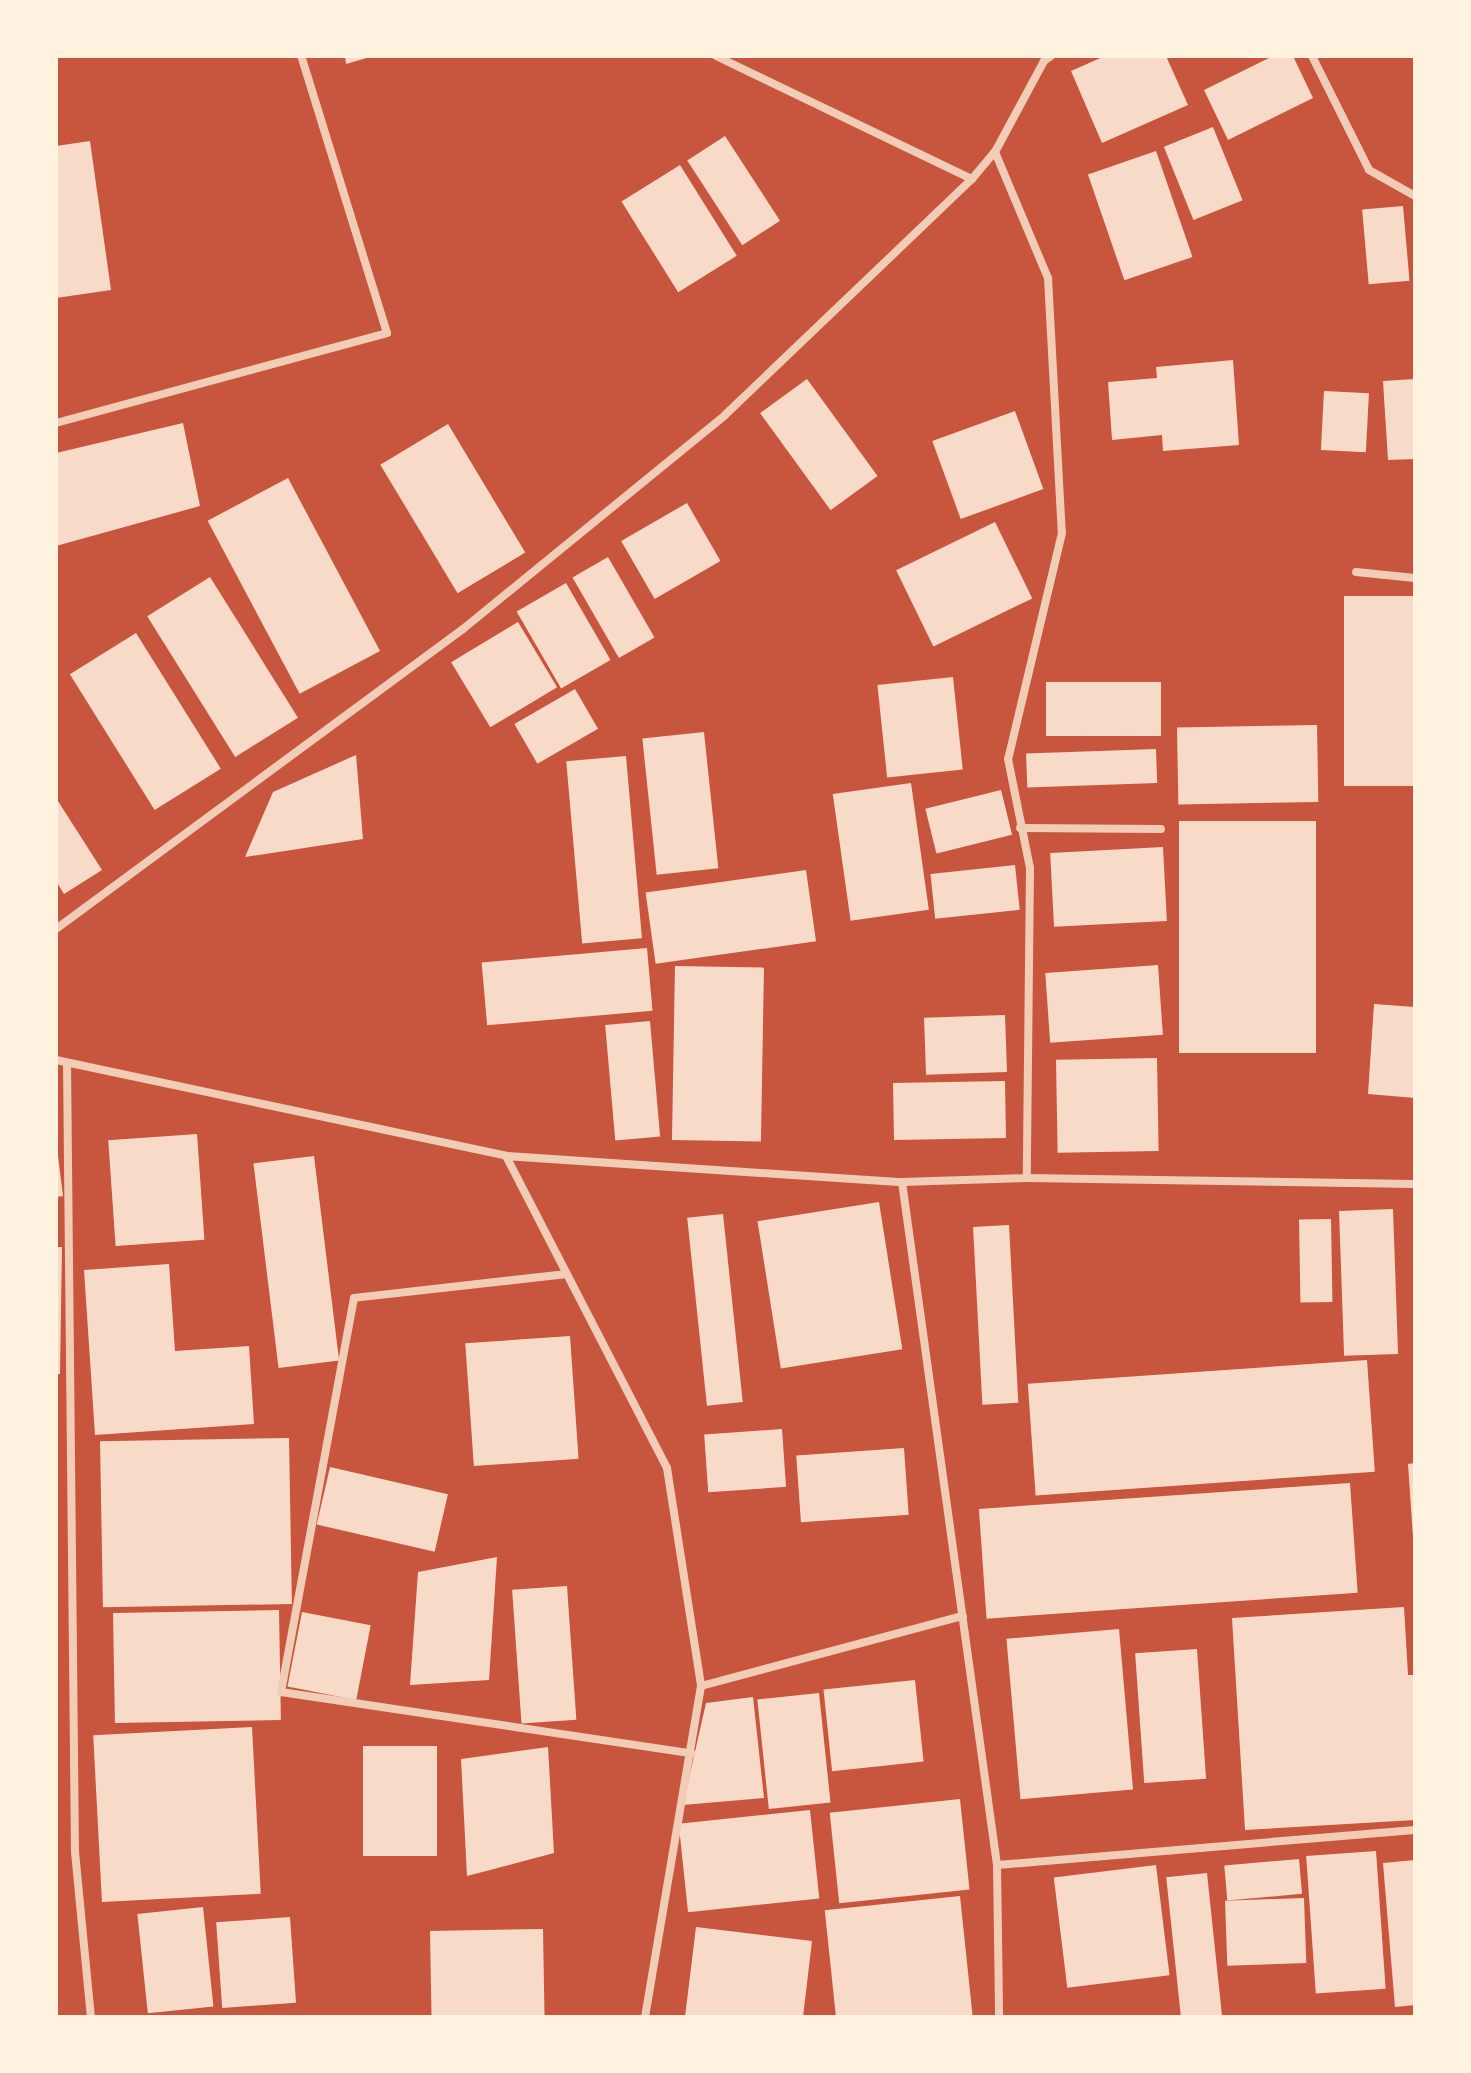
<!DOCTYPE html>
<html>
<head>
<meta charset="utf-8">
<style>
  body { margin:0 }
  #map { position:relative; width:1471px; height:2073px; overflow:hidden; background:#c8553d; font-family:Inter,sans-serif }
  div>[style] { position:absolute }
  .building>* { inset:0; background:#f7dbc8; transform-origin:0 0 }
  .minor>* { height:8px; margin:-4px; padding:0 4px; transform-origin:4px; border-radius:4px; background:#f1ccb7 }
  span { translate:-50% -50%; white-space:nowrap; text-align:center; line-height:1.15; -webkit-text-stroke:8px #fff3e0; paint-order:stroke }
  .frame { position:absolute; inset:0; border:58px solid #fff3e0; pointer-events:none }
</style>
</head>
<body>
<div id="map">
  <div class="building">
    <i style="clip-path:polygon(345px 56px,370px 56px,370px 57px,346px 64px)"></i>
    <i style="clip-path:polygon(1105px 56px,1166px 56px,1188px 105px,1102px 143px,1071px 71px)"></i>
    <i style="clip-path:polygon(1273px 56px,1293px 56px,1313px 98px,1228px 140px,1204px 90px)"></i>
    <i style="left:1213px;top:127px;width:79px;height:53px;rotate:68deg"></i>
    <i style="left:725px;top:136px;width:101px;height:45px;rotate:57deg"></i>
    <i style="clip-path:polygon(90px 141px,111px 290px,56px 298px,56px 146px)"></i>
    <i style="left:1156px;top:151px;width:112px;height:72px;rotate:71deg"></i>
    <i style="left:680px;top:165px;width:107px;height:69px;rotate:58deg"></i>
    <i style="left:1403px;top:206px;width:75px;height:41px;rotate:85deg"></i>
    <i style="clip-path:polygon(1233px 360px,1239px 445px,1163px 451px,1162px 435px,1112px 440px,1108px 382px,1157px 378px,1156px 367px)"></i>
    <i style="left:807px;top:379px;width:120px;height:58px;rotate:54deg"></i>
    <i style="clip-path:polygon(1415px 379px,1415px 459px,1388px 460px,1383px 381px)"></i>
    <i style="left:1324px;top:391px;width:45px;height:59px;rotate:3deg"></i>
    <i style="left:1015px;top:411px;width:83px;height:88px;rotate:70deg"></i>
    <i style="clip-path:polygon(183px 423px,200px 506px,56px 546px,56px 453px)"></i>
    <i style="left:448px;top:424px;width:150px;height:79px;rotate:59deg"></i>
    <i style="left:288px;top:478px;width:196px;height:91px;rotate:62deg"></i>
    <i style="left:687px;top:503px;width:67px;height:76px;rotate:60deg"></i>
    <i style="left:995px;top:522px;width:85px;height:110px;rotate:64deg"></i>
    <i style="left:608px;top:557px;width:93px;height:41px;rotate:60deg"></i>
    <i style="left:210px;top:577px;width:166px;height:74px;rotate:58deg"></i>
    <i style="left:566px;top:583px;width:89px;height:57px;rotate:60deg"></i>
    <i style="left:1414px;top:596px;width:190px;height:70px;rotate:90deg"></i>
    <i style="left:518px;top:622px;width:76px;height:78px;rotate:59deg"></i>
    <i style="left:136px;top:633px;width:160px;height:78px;rotate:58deg"></i>
    <i style="left:953px;top:677px;width:93px;height:76px;rotate:84deg"></i>
    <i style="left:1161px;top:682px;width:54px;height:115px;rotate:90deg"></i>
    <i style="left:575px;top:689px;width:46px;height:70px;rotate:60deg"></i>
    <i style="left:1317px;top:725px;width:77px;height:140px;rotate:89deg"></i>
    <i style="left:704px;top:732px;width:137px;height:62px;rotate:84deg"></i>
    <i style="left:1156px;top:749px;width:34px;height:130px;rotate:88deg"></i>
    <i style="clip-path:polygon(356px 755px,363px 839px,245px 857px,273px 792px)"></i>
    <i style="left:626px;top:756px;width:183px;height:60px;rotate:85deg"></i>
    <i style="left:911px;top:783px;width:128px;height:79px;rotate:82deg"></i>
    <i style="left:1001px;top:790px;width:46px;height:78px;rotate:76deg"></i>
    <i style="clip-path:polygon(56px 798px,102px 870px,64px 894px,56px 881px)"></i>
    <i style="left:1179px;top:821px;width:137px;height:232px"></i>
    <i style="left:1163px;top:847px;width:74px;height:113px;rotate:87deg"></i>
    <i style="left:1015px;top:865px;width:45px;height:85px;rotate:84deg"></i>
    <i style="left:806px;top:870px;width:72px;height:162px;rotate:82deg"></i>
    <i style="left:647px;top:948px;width:63px;height:166px;rotate:85deg"></i>
    <i style="left:1158px;top:965px;width:70px;height:113px;rotate:86deg"></i>
    <i style="left:675px;top:966px;width:89px;height:174px;rotate:1deg"></i>
    <i style="clip-path:polygon(1374px 1004px,1415px 1007px,1415px 1098px,1368px 1094px)"></i>
    <i style="left:1005px;top:1015px;width:57px;height:81px;rotate:88deg"></i>
    <i style="left:650px;top:1021px;width:116px;height:45px;rotate:85deg"></i>
    <i style="left:1157px;top:1058px;width:93px;height:101px;rotate:89deg"></i>
    <i style="left:1005px;top:1081px;width:57px;height:112px;rotate:89deg"></i>
    <i style="left:197px;top:1134px;width:106px;height:89px;rotate:86deg"></i>
    <i style="clip-path:polygon(56px 1140px,63px 1196px,56px 1197px)"></i>
    <i style="left:314px;top:1156px;width:206px;height:61px;rotate:83deg"></i>
    <i style="left:879px;top:1202px;width:149px;height:123px;rotate:81deg"></i>
    <i style="left:1393px;top:1209px;width:145px;height:54px;rotate:88deg"></i>
    <i style="left:723px;top:1214px;width:189px;height:36px;rotate:84deg"></i>
    <i style="left:1331px;top:1219px;width:83px;height:32px;rotate:89deg"></i>
    <i style="left:1009px;top:1225px;width:178px;height:36px;rotate:87deg"></i>
    <i style="clip-path:polygon(56px 1247px,62px 1247px,60px 1374px,56px 1374px)"></i>
    <i style="clip-path:polygon(169px 1264px,175px 1351px,249px 1346px,254px 1424px,95px 1435px,84px 1270px)"></i>
    <i style="left:570px;top:1336px;width:123px;height:105px;rotate:86deg"></i>
    <i style="left:1367px;top:1360px;width:112px;height:340px;rotate:86deg"></i>
    <i style="left:782px;top:1429px;width:58px;height:78px;rotate:86deg"></i>
    <i style="left:289px;top:1438px;width:166px;height:189px;rotate:89deg"></i>
    <i style="left:904px;top:1448px;width:67px;height:108px;rotate:86deg"></i>
    <i style="clip-path:polygon(1415px 1463px,1415px 1537px,1413px 1537px,1408px 1464px)"></i>
    <i style="left:330px;top:1467px;width:121px;height:59px;rotate:13deg"></i>
    <i style="left:1350px;top:1483px;width:110px;height:372px;rotate:86deg"></i>
    <i style="clip-path:polygon(497px 1557px,489px 1680px,410px 1685px,418px 1572px)"></i>
    <i style="left:567px;top:1586px;width:134px;height:55px;rotate:86deg"></i>
    <i style="clip-path:polygon(1404px 1607px,1408px 1675px,1415px 1675px,1415px 1820px,1245px 1830px,1232px 1618px)"></i>
    <i style="left:279px;top:1610px;width:110px;height:166px;rotate:89deg"></i>
    <i style="left:302px;top:1612px;width:70px;height:76px;rotate:11deg"></i>
    <i style="left:1119px;top:1629px;width:161px;height:113px;rotate:85deg"></i>
    <i style="left:1197px;top:1649px;width:130px;height:62px;rotate:86deg"></i>
    <i style="left:915px;top:1680px;width:82px;height:92px;rotate:84deg"></i>
    <i style="left:819px;top:1693px;width:110px;height:62px;rotate:84deg"></i>
    <i style="clip-path:polygon(753px 1697px,764px 1798px,683px 1805px,706px 1703px)"></i>
    <i style="left:252px;top:1727px;width:167px;height:159px;rotate:87deg"></i>
    <i style="left:363px;top:1746px;width:74px;height:110px"></i>
    <i style="clip-path:polygon(548px 1747px,554px 1853px,467px 1876px,461px 1759px)"></i>
    <i style="left:960px;top:1799px;width:91px;height:131px;rotate:84deg"></i>
    <i style="left:810px;top:1810px;width:89px;height:132px;rotate:84deg"></i>
    <i style="left:1376px;top:1851px;width:138px;height:70px;rotate:86deg"></i>
    <i style="left:1299px;top:1859px;width:35px;height:75px;rotate:85deg"></i>
    <i style="clip-path:polygon(1415px 1860px,1415px 2005px,1395px 2007px,1383px 1863px)"></i>
    <i style="left:1156px;top:1865px;width:111px;height:103px;rotate:83deg"></i>
    <i style="left:1207px;top:1873px;width:145px;height:41px;rotate:84deg"></i>
    <i style="left:960px;top:1896px;width:122px;height:136px;rotate:84deg"></i>
    <i style="left:1304px;top:1898px;width:65px;height:79px;rotate:88deg"></i>
    <i style="left:203px;top:1907px;width:100px;height:66px;rotate:84deg"></i>
    <i style="left:290px;top:1917px;width:86px;height:74px;rotate:86deg"></i>
    <i style="clip-path:polygon(696px 1927px,812px 1941px,803px 2017px,685px 2017px)"></i>
    <i style="left:543px;top:1929px;width:88px;height:113px;rotate:89deg"></i>
  </div>
  <div class="minor">
    <i style="left:716px;top:56px;width:284px;rotate:25.7deg"></i>
    <i style="left:1312px;top:56px;width:127px;rotate:63.4deg"></i>
    <i style="left:1369px;top:170px;width:53px;rotate:29.5deg"></i>
    <i style="left:995px;top:152px;width:137px;rotate:67.2deg"></i>
    <i style="left:1048px;top:278px;width:255px;rotate:86.9deg"></i>
    <i style="left:1062px;top:533px;width:232px;rotate:103.4deg"></i>
    <i style="left:1008px;top:759px;width:111px;rotate:78.6deg"></i>
    <i style="left:1030px;top:868px;width:310px;rotate:90.6deg"></i>
    <i style="left:56px;top:423px;width:343px;rotate:-15.2deg"></i>
    <i style="left:387px;top:333px;width:290px;rotate:-107.2deg"></i>
    <i style="left:1356px;top:572px;width:59px;rotate:5.8deg"></i>
    <i style="left:1020px;top:828px;width:141px;rotate:0.4deg"></i>
    <i style="left:56px;top:929px;width:506px;rotate:-36.39deg"></i>
    <i style="left:463px;top:629px;width:338px;rotate:-39.2deg"></i>
    <i style="left:725px;top:415px;width:342px;rotate:-43.7deg"></i>
    <i style="left:972px;top:179px;width:35px;rotate:-50deg"></i>
    <i style="left:995px;top:152px;width:103px;rotate:-61.7deg"></i>
    <i style="left:1044px;top:61px;width:9px;rotate:-36deg"></i>
    <i style="left:56px;top:1060px;width:460px;rotate:12deg"></i>
    <i style="left:506px;top:1156px;width:397px;rotate:3.8deg"></i>
    <i style="left:902px;top:1182px;width:125px;rotate:-1.8deg"></i>
    <i style="left:1027px;top:1178px;width:388px;rotate:0.9deg"></i>
    <i style="left:67px;top:1063px;width:789px;rotate:89.42deg"></i>
    <i style="left:75px;top:1852px;width:166px;rotate:84.5deg"></i>
    <i style="left:506px;top:1156px;width:351px;rotate:62.7deg"></i>
    <i style="left:667px;top:1468px;width:221px;rotate:81.1deg"></i>
    <i style="left:701px;top:1686px;width:336px;rotate:99.6deg"></i>
    <i style="left:902px;top:1182px;width:690px;rotate:82.08deg"></i>
    <i style="left:997px;top:1865px;width:152px;rotate:89.2deg"></i>
    <i style="left:567px;top:1274px;width:214px;rotate:173.6deg"></i>
    <i style="left:354px;top:1298px;width:401px;rotate:100.5deg"></i>
    <i style="left:281px;top:1692px;width:415px;rotate:8.5deg"></i>
    <i style="left:701px;top:1686px;width:271px;rotate:-15deg"></i>
    <i style="left:997px;top:1865px;width:419px;rotate:-4.8deg"></i>
  </div>
  <div class="frame"></div>
</div>
</body>
</html>
